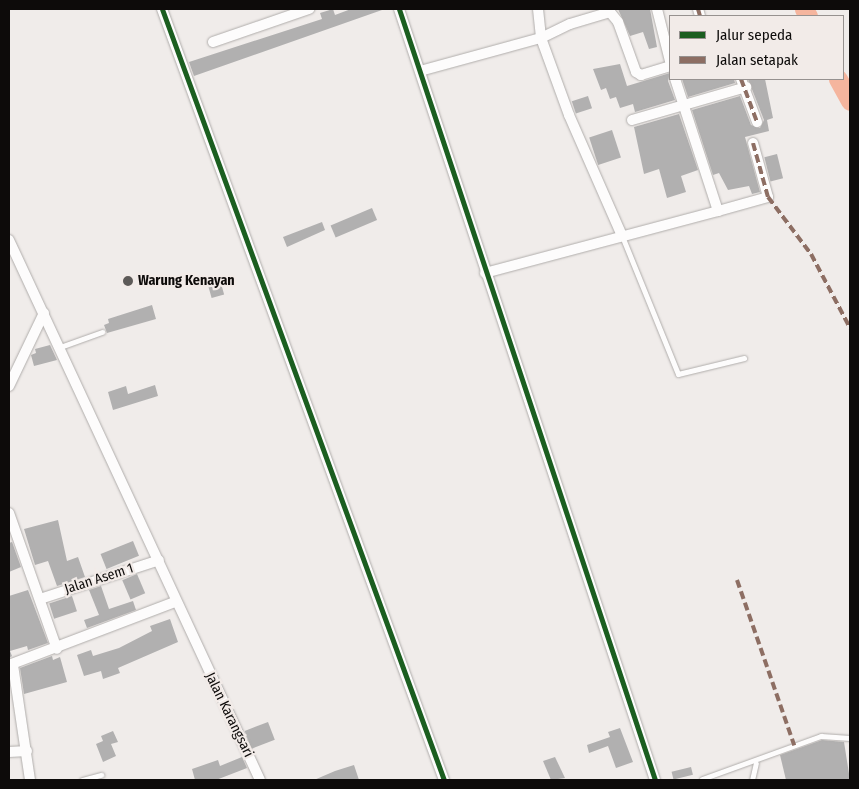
<!DOCTYPE html>
<html>
<head>
<meta charset="utf-8">
<style>
  body { margin:0 }
  #map { position:relative; width:859px; height:789px; overflow:hidden; background:#f0ecea; font-family:"Fira Sans Condensed",sans-serif }
  div>[style] { position:absolute }
  .river>* { height:19px; margin:-9.5px; padding:0 9.5px; transform-origin:9.5px; border-radius:9.5px; background:#f5b59e }
  .building>* { inset:0; background:#b1b0b0; transform-origin:0 0 }
  .roads { filter:drop-shadow(0 0 1px #b0adab) drop-shadow(0 0 1px #b0adab) }
  .service>* { height:5px; margin:-2.5px; padding:0 2.5px; transform-origin:2.5px; border-radius:2.5px; background:#fdfcfc }
  .minor>* { height:10px; margin:-5px; padding:0 5px; transform-origin:5px; border-radius:5px; background:#fdfcfc }
  .quiet>* { height:4px; margin-top:-2px; transform-origin:0; background:repeating-linear-gradient(90deg,#8d6e63 0 8px,transparent 0 12px) }
  .cycleway>* { height:5px; margin:-2.5px; padding:0 2.5px; transform-origin:2.5px; border-radius:2.5px; background:#1b5e20 }
  .dots>* { width:14px; height:14px; translate:-50% -50%; box-sizing:border-box; border:2px solid #f2ebe8; border-radius:50% }
  span { translate:-50% -50%; white-space:nowrap; text-align:center; line-height:1.15; -webkit-text-stroke:4.5px #f2ebe8; paint-order:stroke }
  .poi-label { font-size:14px; color:#0d0b0a; font-weight:700 }
  .left { translate:0 -50%; text-align:left }
  .street-label { font-size:14px; color:#0d0b0a }
  .frame { position:absolute; inset:0; border:10px solid #0d0b0a; pointer-events:none }
  .legend { position:absolute; left:669px; top:15px; width:175px; height:65px; box-sizing:border-box; background:#f2ebe8; border:1px solid #96918f; margin:0; padding:6px 9px; list-style:none; font-size:15px; color:#0d0b0a }
  .legend li { display:flex; align-items:center; gap:10px; height:25px }
  .legend b { width:25px; border:1px solid #96918f }
</style>
</head>
<body>
<div id="map">
  <div class="river">
    <i style="left:804px;top:9px;width:8px;rotate:60deg"></i>
    <i style="left:838px;top:79px;width:25px;rotate:61deg"></i>
  </div>
  <div class="building">
    <i style="clip-path:polygon(333px 9px,335px 15px,351px 9px,382px 10px,194px 76px,189px 62px,322px 19px,320px 13px)"></i>
    <i style="clip-path:polygon(618px 9px,650px 9px,657px 47px,649px 49px,643px 32px,630px 36px)"></i>
    <i style="clip-path:polygon(620px 64px,627px 86px,670px 73px,668px 81px,675px 100px,635px 112px,633px 104px,620px 108px,616px 97px,610px 99px,606px 88px,601px 90px,593px 69px)"></i>
    <i style="clip-path:polygon(682px 79px,734px 79px,735px 83px,688px 97px)"></i>
    <i style="clip-path:polygon(748px 79px,765px 79px,773px 118px,767px 120px,769px 131px,745px 137px,760px 192px,752px 194px,749px 186px,728px 190px,719px 173px,713px 175px,692px 110px,740px 96px,751px 125px,760px 128px,764px 120px)"></i>
    <i style="left:588px;top:96px;width:13px;height:17px;rotate:72deg"></i>
    <i style="clip-path:polygon(679px 114px,698px 170px,681px 176px,686px 192px,667px 198px,659px 169px,644px 174px,634px 127px)"></i>
    <i style="left:612px;top:130px;width:29px;height:24px;rotate:72deg"></i>
    <i style="left:777px;top:154px;width:25px;height:13px;rotate:76deg"></i>
    <i style="left:372px;top:208px;width:13px;height:45px;rotate:67deg"></i>
    <i style="clip-path:polygon(322px 222px,325px 230px,287px 247px,283px 237px)"></i>
    <i style="left:220px;top:280px;width:15px;height:13px;rotate:74deg"></i>
    <i style="clip-path:polygon(152px 305px,156px 319px,107px 333px,104px 325px,109px 323px,108px 319px)"></i>
    <i style="clip-path:polygon(50px 345px,57px 360px,34px 366px,31px 355px,36px 353px,35px 349px)"></i>
    <i style="clip-path:polygon(155px 385px,158px 396px,113px 410px,108px 392px,126px 386px,128px 394px)"></i>
    <i style="clip-path:polygon(58px 520px,67px 561px,78px 557px,85px 577px,57px 586px,48px 561px,35px 565px,24px 529px)"></i>
    <i style="left:133px;top:541px;width:16px;height:35px;rotate:68deg"></i>
    <i style="clip-path:polygon(12px 542px,21px 567px,9px 572px,9px 543px)"></i>
    <i style="left:137px;top:574px;width:21px;height:16px;rotate:67deg"></i>
    <i style="clip-path:polygon(101px 586px,109px 609px,133px 601px,136px 610px,87px 628px,84px 620px,99px 615px,89px 590px)"></i>
    <i style="clip-path:polygon(28px 590px,48px 643px,28px 650px,27px 646px,10px 651px,12px 656px,9px 658px,9px 596px)"></i>
    <i style="left:72px;top:596px;width:16px;height:24px;rotate:72deg"></i>
    <i style="clip-path:polygon(170px 619px,178px 642px,118px 668px,120px 673px,103px 679px,101px 671px,84px 676px,77px 655px,91px 650px,93px 656px,119px 648px,152px 631px,150px 626px)"></i>
    <i style="clip-path:polygon(52px 656px,53px 660px,60px 657px,67px 682px,24px 694px,20px 668px)"></i>
    <i style="left:268px;top:722px;width:19px;height:25px;rotate:69deg"></i>
    <i style="clip-path:polygon(620px 728px,633px 762px,616px 768px,608px 746px,589px 753px,587px 745px,610px 737px,608px 732px)"></i>
    <i style="clip-path:polygon(113px 731px,118px 742px,111px 744px,116px 756px,103px 762px,96px 744px,103px 741px,101px 736px)"></i>
    <i style="clip-path:polygon(822px 740px,844px 742px,850px 780px,786px 780px,780px 755px)"></i>
    <i style="clip-path:polygon(242px 757px,247px 768px,216px 780px,195px 780px,192px 769px,218px 760px,220px 766px)"></i>
    <i style="clip-path:polygon(555px 757px,565px 778px,551px 780px,543px 761px)"></i>
    <i style="clip-path:polygon(354px 765px,359px 780px,314px 780px,335px 771px)"></i>
    <i style="left:691px;top:767px;width:8px;height:20px;rotate:76deg"></i>
  </div>
  <div class="roads">
    <div class="service">
      <i style="left:622px;top:236px;width:149px;rotate:67.9deg"></i>
      <i style="left:678px;top:374px;width:68px;rotate:-13.6deg"></i>
      <i style="left:60px;top:347px;width:45px;rotate:-19.7deg"></i>
      <i style="left:702px;top:779px;width:127px;rotate:-19.9deg"></i>
      <i style="left:821px;top:736px;width:29px;rotate:4deg"></i>
      <i style="left:82px;top:780px;width:20px;rotate:-15deg"></i>
      <i style="left:752px;top:780px;width:17px;rotate:-77deg"></i>
    </div>
    <div class="minor">
      <i style="left:162px;top:9px;width:821px;rotate:69.91deg"></i>
      <i style="left:399px;top:9px;width:812px;rotate:71.63deg"></i>
      <i style="left:538px;top:9px;width:29px;rotate:84deg"></i>
      <i style="left:541px;top:38px;width:82px;rotate:70deg"></i>
      <i style="left:569px;top:115px;width:132px;rotate:66.3deg"></i>
      <i style="left:657px;top:9px;width:54px;rotate:76deg"></i>
      <i style="left:698px;top:9px;width:7px;rotate:74deg"></i>
      <i style="left:213px;top:42px;width:102px;rotate:-19deg"></i>
      <i style="left:420px;top:71px;width:125px;rotate:-15.3deg"></i>
      <i style="left:541px;top:38px;width:32px;rotate:-26deg"></i>
      <i style="left:570px;top:24px;width:42px;rotate:-16.7deg"></i>
      <i style="left:610px;top:12px;width:13px;rotate:51deg"></i>
      <i style="left:618px;top:22px;width:53px;rotate:70.2deg"></i>
      <i style="left:636px;top:72px;width:6px;rotate:31deg"></i>
      <i style="left:641px;top:75px;width:30px;rotate:-17deg"></i>
      <i style="left:741px;top:79px;width:46px;rotate:69.6deg"></i>
      <i style="left:632px;top:120px;width:119px;rotate:-16.1deg"></i>
      <i style="left:718px;top:211px;width:52px;rotate:-15.6deg"></i>
      <i style="left:768px;top:197px;width:56px;rotate:-105.5deg"></i>
      <i style="left:9px;top:240px;width:595px;rotate:65.07deg"></i>
      <i style="left:485px;top:273px;width:241px;rotate:-14.9deg"></i>
      <i style="left:718px;top:211px;width:139px;rotate:-108deg"></i>
      <i style="left:9px;top:386px;width:81px;rotate:-64.4deg"></i>
      <i style="left:9px;top:513px;width:144px;rotate:70.6deg"></i>
      <i style="left:40px;top:599px;width:125px;rotate:-18.1deg"></i>
      <i style="left:9px;top:665px;width:178px;rotate:-20.8deg"></i>
      <i style="left:13px;top:665px;width:116px;rotate:81.6deg"></i>
      <i style="left:9px;top:752px;width:18px;rotate:-3deg"></i>
    </div>
  </div>
  <div class="quiet">
    <i style="left:698px;top:9px;width:7px;rotate:74deg"></i>
    <i style="left:741px;top:79px;width:46px;rotate:69.6deg"></i>
    <i style="left:753px;top:143px;width:56px;rotate:74.5deg"></i>
    <i style="left:768px;top:197px;width:71px;rotate:53deg"></i>
    <i style="left:811px;top:254px;width:84px;rotate:62.2deg"></i>
    <i style="left:737px;top:580px;width:175px;rotate:70.9deg"></i>
  </div>
  <div class="cycleway">
    <i style="left:162px;top:9px;width:821px;rotate:69.91deg"></i>
    <i style="left:399px;top:9px;width:812px;rotate:71.63deg"></i>
  </div>
  <div class="dots">
    <i style="left:128px;top:281px;background:#5c5a58"></i>
  </div>
  <div class="poi-label">
    <span class="left" style="left:138px;top:281px">Warung Kenayan</span>
  </div>
  <div class="street-label">
    <span style="left:99px;top:579px;rotate:-18deg">Jalan Asem 1</span>
    <span style="left:229px;top:715px;rotate:64deg">Jalan Karangsari</span>
  </div>
  <div class="frame"></div>
  <ul class="legend">
  <li><b style="height:6px;background:#1b5e20"></b>Jalur sepeda</li>
  <li><b style="height:6px;background:#8d6e63"></b>Jalan setapak</li>
  </ul>
</div>
</body>
</html>
